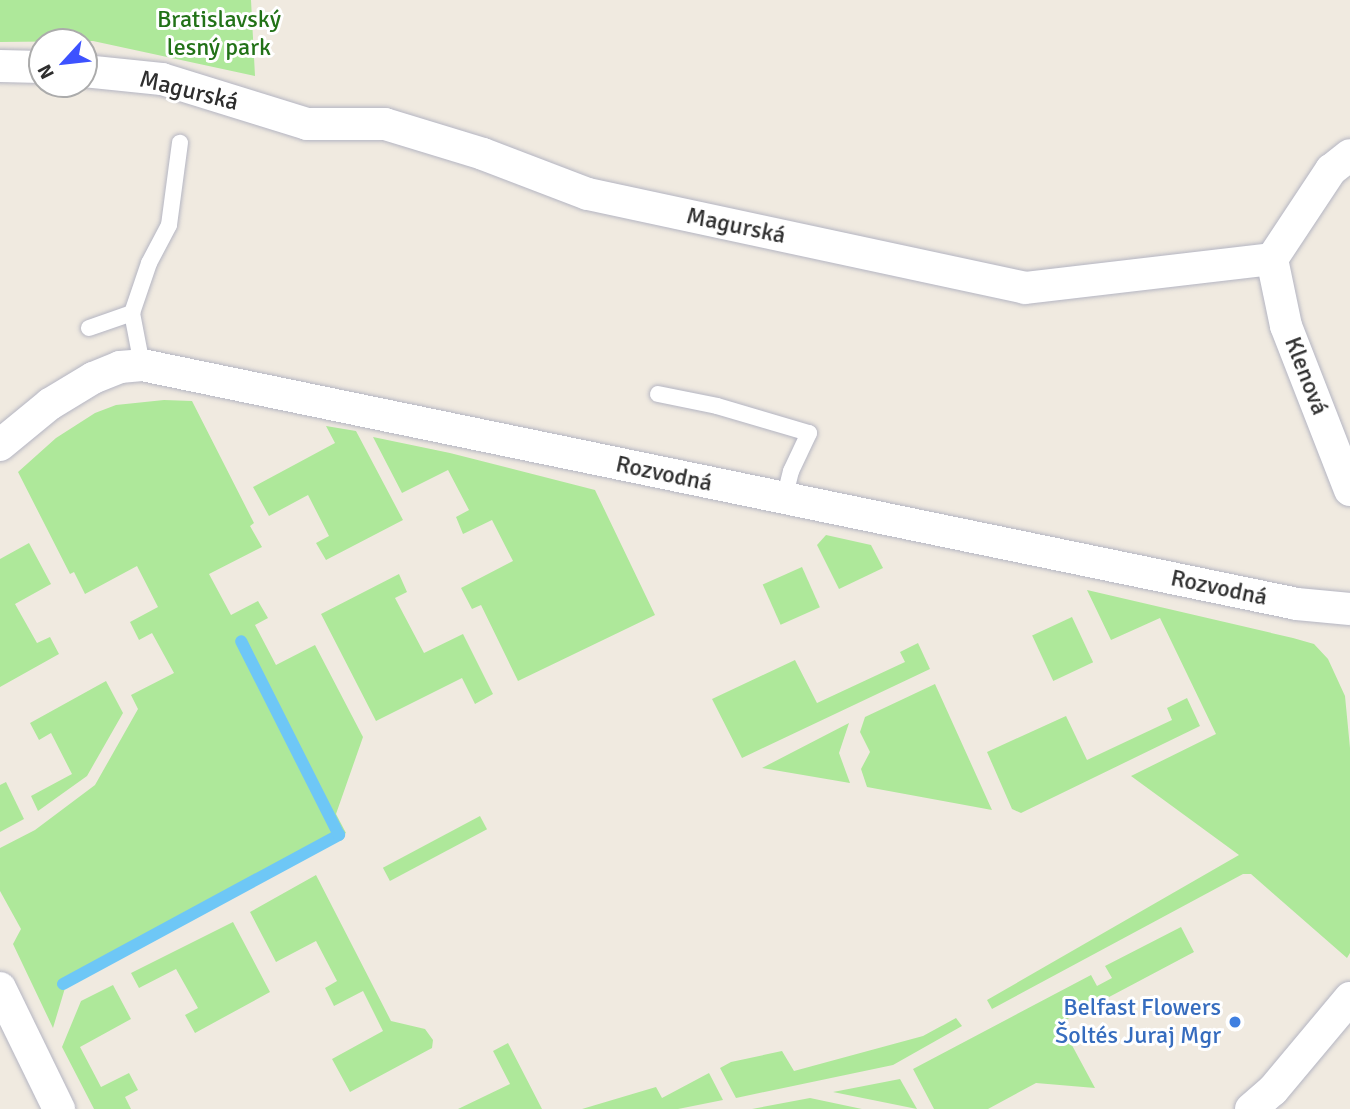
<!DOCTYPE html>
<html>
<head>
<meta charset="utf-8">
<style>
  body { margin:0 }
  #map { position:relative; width:1350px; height:1109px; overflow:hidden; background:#f0eae0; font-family:Signika,sans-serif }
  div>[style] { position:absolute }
  .green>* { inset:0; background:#aee89a; transform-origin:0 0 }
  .stream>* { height:12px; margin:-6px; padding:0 6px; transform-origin:6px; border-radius:6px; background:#6ec7f6 }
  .roads { filter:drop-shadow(0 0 2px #b4b5c2) drop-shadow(0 0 2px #b4b5c2) }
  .service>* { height:16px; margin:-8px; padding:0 8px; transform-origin:8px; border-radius:8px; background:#fff }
  .minor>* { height:32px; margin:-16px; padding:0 16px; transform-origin:16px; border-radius:16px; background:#fff }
  .dots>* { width:19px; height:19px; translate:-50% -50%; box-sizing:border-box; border:4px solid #fff; border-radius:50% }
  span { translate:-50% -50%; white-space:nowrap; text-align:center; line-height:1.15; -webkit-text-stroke:6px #fff; paint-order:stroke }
  .park-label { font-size:24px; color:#227217 }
  .street-label { font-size:24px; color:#2e2e2e }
  .shop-label { font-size:24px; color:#366cbe }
  .right { translate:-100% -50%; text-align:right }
  .north { position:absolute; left:28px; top:28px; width:70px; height:70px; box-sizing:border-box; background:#fff; border:2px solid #ababab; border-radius:50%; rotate:243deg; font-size:19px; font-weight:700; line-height:28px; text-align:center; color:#2e2e2e }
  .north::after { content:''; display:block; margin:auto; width:24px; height:32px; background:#3d52ff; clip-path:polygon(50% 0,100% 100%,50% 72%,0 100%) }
</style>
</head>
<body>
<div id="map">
  <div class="green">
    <i style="clip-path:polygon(0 0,251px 0,255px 76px,93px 41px,0 42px)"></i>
    <i style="clip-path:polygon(164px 400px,192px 401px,254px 523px,250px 526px,262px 547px,209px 574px,231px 615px,258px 601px,268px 618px,255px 625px,276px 665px,315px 645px,363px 737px,336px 814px,346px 833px,65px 988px,53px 1028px,13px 944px,21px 929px,0 891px,0 848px,35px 830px,95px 785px,138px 709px,131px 695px,174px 673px,152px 633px,139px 640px,130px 622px,158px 607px,137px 566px,85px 594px,74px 572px,70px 574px,18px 472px,56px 438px,95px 413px,116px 405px)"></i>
    <i style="clip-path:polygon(326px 426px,356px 431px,403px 520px,326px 560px,316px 543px,329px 536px,308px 495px,269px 516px,253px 487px,335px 443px)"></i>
    <i style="clip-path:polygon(373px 437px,450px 453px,595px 490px,655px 615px,518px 681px,481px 605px,472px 609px,461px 588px,513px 561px,492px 520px,463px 534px,456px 517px,469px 510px,448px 470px,402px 493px)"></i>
    <i style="clip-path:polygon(826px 535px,871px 545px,883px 568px,839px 589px,817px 545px)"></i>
    <i style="clip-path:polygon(29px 543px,51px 584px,15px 604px,37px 643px,50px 637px,59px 654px,0 687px,0 559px)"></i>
    <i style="left:802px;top:567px;width:44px;height:43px;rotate:66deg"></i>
    <i style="clip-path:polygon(399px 574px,407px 592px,395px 598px,424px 653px,463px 634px,493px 694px,475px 704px,462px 678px,376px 721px,321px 614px)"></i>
    <i style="clip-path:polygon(1087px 590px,1293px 638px,1314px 644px,1328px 659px,1345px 696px,1350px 748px,1350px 953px,1347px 958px,1251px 874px,1243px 874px,992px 1009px,987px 1000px,1239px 855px,1131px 776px,1216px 734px,1160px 618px,1111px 640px)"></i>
    <i style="left:1072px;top:617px;width:50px;height:44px;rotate:65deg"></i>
    <i style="clip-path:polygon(918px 643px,930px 669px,742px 758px,712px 699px,795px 660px,817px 703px,905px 662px,900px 652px)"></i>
    <i style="clip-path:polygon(106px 681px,123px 713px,87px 776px,38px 811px,31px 796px,72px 774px,51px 733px,39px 740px,30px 723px)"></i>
    <i style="clip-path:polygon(935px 684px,992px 810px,867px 787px,861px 769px,870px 752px,860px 732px,865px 717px)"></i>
    <i style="clip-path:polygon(1187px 698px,1200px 726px,1021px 813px,1012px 809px,987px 752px,1066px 716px,1087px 760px,1172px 720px,1167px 708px)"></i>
    <i style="clip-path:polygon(849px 723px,839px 753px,850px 783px,762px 768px)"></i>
    <i style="clip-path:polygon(6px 782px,24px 819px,0 832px,0 785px)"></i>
    <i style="left:480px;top:816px;width:15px;height:110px;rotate:62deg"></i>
    <i style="clip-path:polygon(316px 875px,391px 1021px,425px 1029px,433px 1040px,432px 1048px,350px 1092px,332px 1059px,383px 1031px,363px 991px,334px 1006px,325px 988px,337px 981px,316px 941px,276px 962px,250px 912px)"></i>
    <i style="clip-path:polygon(233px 922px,270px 992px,195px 1033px,185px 1015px,198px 1008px,176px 969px,139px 988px,131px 973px)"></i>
    <i style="clip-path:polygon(1181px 927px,1194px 952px,1060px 1023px,1095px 1088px,1036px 1083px,988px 1109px,934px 1109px,913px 1069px,1091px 975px,1097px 986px,1112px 978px,1105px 966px)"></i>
    <i style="clip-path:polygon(113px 985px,131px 1019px,80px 1047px,101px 1087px,129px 1073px,138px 1090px,125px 1097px,131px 1109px,94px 1109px,62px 1047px,81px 1001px)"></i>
    <i style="clip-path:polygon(956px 1018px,962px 1026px,893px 1065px,736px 1098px,720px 1068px,731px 1062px,782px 1051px,794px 1071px,923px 1036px)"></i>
    <i style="clip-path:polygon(508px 1043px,542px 1109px,458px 1109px,510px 1084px,493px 1051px)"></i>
    <i style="clip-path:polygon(709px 1073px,723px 1100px,678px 1109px,582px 1109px,656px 1087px,662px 1098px)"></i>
    <i style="clip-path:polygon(900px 1079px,917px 1109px,833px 1092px)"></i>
    <i style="clip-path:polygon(810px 1098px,862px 1109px,752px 1109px)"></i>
  </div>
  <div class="stream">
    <i style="left:63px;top:984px;width:314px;rotate:-28.4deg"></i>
    <i style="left:339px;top:835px;width:217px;rotate:-116.8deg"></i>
  </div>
  <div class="roads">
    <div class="service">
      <i style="left:89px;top:328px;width:46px;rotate:-19.2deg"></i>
      <i style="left:142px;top:365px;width:53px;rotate:-100.9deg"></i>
      <i style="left:132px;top:313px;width:53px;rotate:-71.2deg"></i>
      <i style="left:149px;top:263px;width:43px;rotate:-62.2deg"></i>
      <i style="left:169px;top:225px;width:83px;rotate:-82.4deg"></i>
      <i style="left:658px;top:394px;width:60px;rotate:11.5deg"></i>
      <i style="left:717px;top:406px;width:96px;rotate:16.4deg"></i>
      <i style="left:809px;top:433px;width:42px;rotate:115.3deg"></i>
      <i style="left:791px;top:471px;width:29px;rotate:104deg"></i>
    </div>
    <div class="minor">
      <i style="left:0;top:66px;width:42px;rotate:1.4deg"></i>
      <i style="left:84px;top:71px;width:78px;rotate:5.9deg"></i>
      <i style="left:162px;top:79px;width:152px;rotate:17.2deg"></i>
      <i style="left:307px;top:124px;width:78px"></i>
      <i style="left:385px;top:124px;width:102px;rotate:17deg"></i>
      <i style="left:483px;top:154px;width:112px;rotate:20.9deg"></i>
      <i style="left:588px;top:194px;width:447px;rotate:12.1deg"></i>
      <i style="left:1025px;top:288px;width:249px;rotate:-6.7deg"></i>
      <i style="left:1272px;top:259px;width:107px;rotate:-56.5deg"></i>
      <i style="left:1331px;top:170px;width:24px;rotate:-38deg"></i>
      <i style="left:1272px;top:259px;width:68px;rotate:78.2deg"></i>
      <i style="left:1286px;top:326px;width:176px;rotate:68.7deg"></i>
      <i style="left:0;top:445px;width:65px;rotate:-39.4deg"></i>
      <i style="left:50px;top:404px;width:50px;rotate:-31.2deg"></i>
      <i style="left:93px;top:378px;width:29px;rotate:-22deg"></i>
      <i style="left:120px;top:367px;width:22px;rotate:-5deg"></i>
      <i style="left:142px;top:365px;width:1179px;rotate:11.69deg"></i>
      <i style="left:1297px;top:604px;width:53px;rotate:5.4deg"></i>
      <i style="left:0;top:988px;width:135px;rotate:64deg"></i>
      <i style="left:1251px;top:1109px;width:29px;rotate:-41deg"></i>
      <i style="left:1273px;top:1090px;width:120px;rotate:-50.1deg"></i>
    </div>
  </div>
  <div class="dots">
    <i style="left:1235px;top:1022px;background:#3f7fe0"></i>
  </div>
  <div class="park-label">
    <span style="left:219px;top:34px">Bratislavský<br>lesný park</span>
  </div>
  <div class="street-label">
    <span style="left:189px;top:91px;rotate:14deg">Magurská</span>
    <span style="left:736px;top:226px;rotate:12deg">Magurská</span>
    <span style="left:1306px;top:376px;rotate:69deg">Klenová</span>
    <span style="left:664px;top:474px;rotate:12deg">Rozvodná</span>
    <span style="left:1219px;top:588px;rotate:12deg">Rozvodná</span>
  </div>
  <div class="shop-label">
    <span class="right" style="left:1221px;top:1022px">Belfast Flowers<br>Šoltés Juraj Mgr</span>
  </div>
  <div class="north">N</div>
</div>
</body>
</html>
